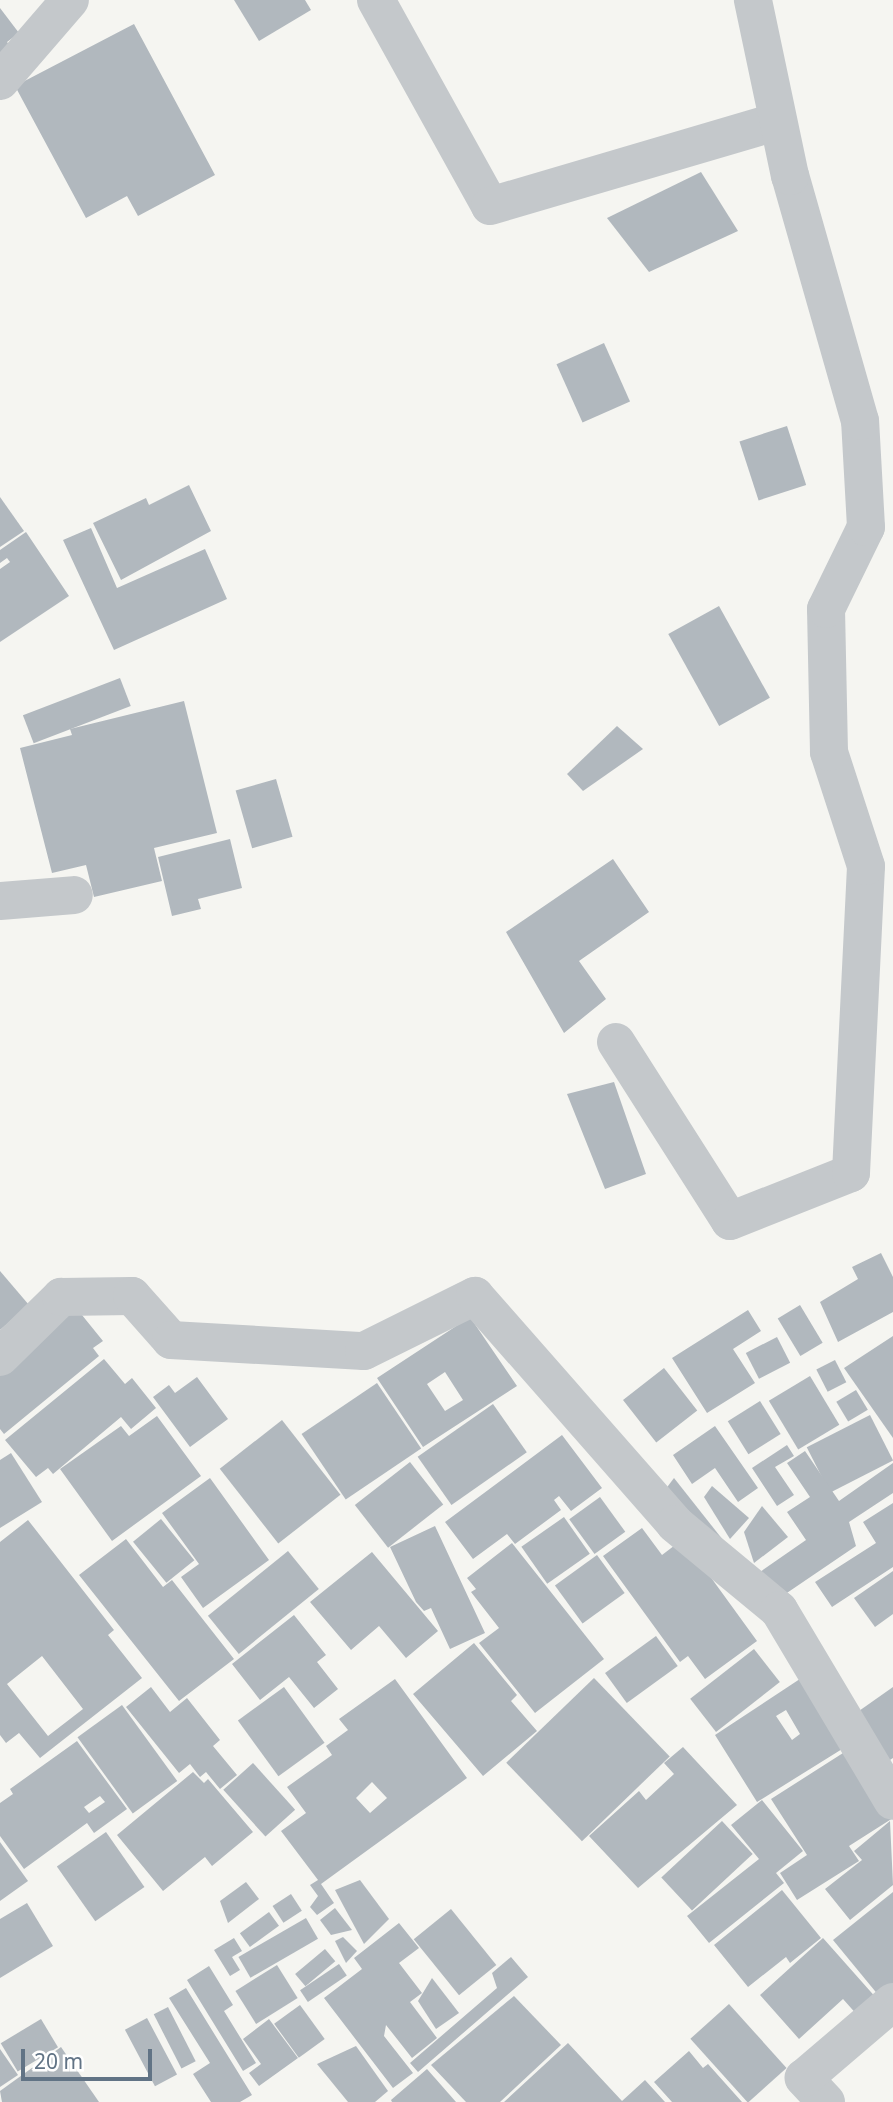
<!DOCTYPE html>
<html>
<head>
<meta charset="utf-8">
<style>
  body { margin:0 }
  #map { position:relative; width:893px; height:2102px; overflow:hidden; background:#f5f5f1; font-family:"Noto Sans",sans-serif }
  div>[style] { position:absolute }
  .building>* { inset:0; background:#b1b8be; transform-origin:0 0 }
  .street>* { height:38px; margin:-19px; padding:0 19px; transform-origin:19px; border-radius:19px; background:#c4c8cb }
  span { translate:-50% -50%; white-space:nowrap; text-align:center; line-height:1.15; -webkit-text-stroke:7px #fff; paint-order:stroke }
  .scale { position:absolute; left:21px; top:2049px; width:131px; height:32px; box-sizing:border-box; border:4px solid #617385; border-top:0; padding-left:9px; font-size:21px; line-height:24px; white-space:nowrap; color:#617385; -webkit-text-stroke:5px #fff; paint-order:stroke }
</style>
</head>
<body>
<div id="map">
  <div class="building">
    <i style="clip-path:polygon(234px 0,305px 0,311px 10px,259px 41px)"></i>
    <i style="clip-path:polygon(0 8px,19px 33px,7px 42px,15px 52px,0 63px)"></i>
    <i style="clip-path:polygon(134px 24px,215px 175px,138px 216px,127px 196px,86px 218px,15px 86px)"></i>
    <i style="clip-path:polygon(701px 172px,738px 231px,649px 272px,607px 218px)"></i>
    <i style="left:604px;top:343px;width:64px;height:52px;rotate:66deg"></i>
    <i style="left:787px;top:426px;width:62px;height:50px;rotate:72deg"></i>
    <i style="clip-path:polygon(189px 485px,211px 531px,121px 580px,93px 523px,146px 498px,149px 505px)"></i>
    <i style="clip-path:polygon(0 497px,24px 531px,0 547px)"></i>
    <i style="clip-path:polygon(91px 528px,117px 588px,205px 549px,227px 599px,114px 650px,63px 540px)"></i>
    <i style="clip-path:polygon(26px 532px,69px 596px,0 642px,0 569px,10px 562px,7px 558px,0 563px,0 550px)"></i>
    <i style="left:719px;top:606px;width:105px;height:58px;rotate:61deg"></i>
    <i style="left:120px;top:678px;width:30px;height:104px;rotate:69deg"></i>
    <i style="clip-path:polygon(184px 701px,217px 833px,154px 848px,162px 881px,94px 897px,86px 865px,52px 873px,20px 748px,72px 735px,70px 729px)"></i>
    <i style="clip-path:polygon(617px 726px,643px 749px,583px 791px,567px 774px)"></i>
    <i style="left:276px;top:779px;width:60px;height:42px;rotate:74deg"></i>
    <i style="clip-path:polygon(230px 839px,242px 888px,198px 899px,201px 909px,172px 916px,158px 857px)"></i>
    <i style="clip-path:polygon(613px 859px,649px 912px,579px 961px,606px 999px,564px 1033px,506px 932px)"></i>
    <i style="clip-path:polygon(614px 1082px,646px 1174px,605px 1189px,567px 1094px)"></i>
    <i style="clip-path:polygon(881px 1253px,893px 1277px,893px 1312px,838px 1342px,820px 1302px,858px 1279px,852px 1267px)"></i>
    <i style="clip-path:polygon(0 1271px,29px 1305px,0 1330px)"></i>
    <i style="clip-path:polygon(69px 1299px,103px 1341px,93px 1348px,99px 1356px,4px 1434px,0 1429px,0 1364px)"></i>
    <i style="left:800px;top:1305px;width:44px;height:26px;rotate:59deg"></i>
    <i style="clip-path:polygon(748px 1310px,761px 1331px,733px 1349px,755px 1383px,707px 1413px,672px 1358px)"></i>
    <i style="clip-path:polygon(evenodd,470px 1317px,517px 1386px,423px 1447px,377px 1378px,470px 1317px,445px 1372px,463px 1400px,445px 1411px,427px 1384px,445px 1372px)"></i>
    <i style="clip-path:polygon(893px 1336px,893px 1438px,844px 1368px)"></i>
    <i style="left:777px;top:1337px;width:29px;height:35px;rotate:63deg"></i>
    <i style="clip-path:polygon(104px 1359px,125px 1384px,132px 1378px,156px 1408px,131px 1429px,121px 1417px,53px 1474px,48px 1468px,36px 1477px,5px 1440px)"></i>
    <i style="left:835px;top:1360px;width:25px;height:21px;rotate:63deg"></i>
    <i style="left:664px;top:1368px;width:54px;height:52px;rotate:52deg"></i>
    <i style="left:810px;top:1376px;width:57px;height:48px;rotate:59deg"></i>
    <i style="clip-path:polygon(197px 1377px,228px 1419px,190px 1447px,153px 1397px,169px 1385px,175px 1393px)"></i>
    <i style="left:377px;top:1383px;width:79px;height:91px;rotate:56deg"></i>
    <i style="left:856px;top:1390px;width:23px;height:23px;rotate:59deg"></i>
    <i style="left:760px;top:1401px;width:39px;height:38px;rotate:58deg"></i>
    <i style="left:493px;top:1404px;width:59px;height:92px;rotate:55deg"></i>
    <i style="left:870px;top:1415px;width:51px;height:71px;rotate:63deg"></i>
    <i style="clip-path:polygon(157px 1416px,201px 1476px,112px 1541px,60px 1469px,121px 1426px,129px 1436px)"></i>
    <i style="left:282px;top:1420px;width:95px;height:79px;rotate:52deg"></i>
    <i style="clip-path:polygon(715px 1426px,758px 1488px,738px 1502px,715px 1468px,692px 1484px,673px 1455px)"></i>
    <i style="clip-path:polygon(562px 1435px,602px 1488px,571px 1511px,559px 1496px,554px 1500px,561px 1510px,515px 1544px,507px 1534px,473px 1559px,445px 1522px)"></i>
    <i style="clip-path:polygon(787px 1445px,794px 1456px,775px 1467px,794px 1495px,777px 1506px,752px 1468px)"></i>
    <i style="clip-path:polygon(805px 1451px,839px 1501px,893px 1463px,893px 1493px,849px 1522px,856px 1546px,778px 1599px,760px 1572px,806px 1540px,787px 1512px,810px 1497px,787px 1463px)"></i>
    <i style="clip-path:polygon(11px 1453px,42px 1502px,0 1528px,0 1460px)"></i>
    <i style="left:410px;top:1462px;width:54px;height:70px;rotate:52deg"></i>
    <i style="clip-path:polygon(210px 1478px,269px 1560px,203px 1608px,181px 1577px,199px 1564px,162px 1513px)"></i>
    <i style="clip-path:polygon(674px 1478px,723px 1540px,662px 1494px)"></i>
    <i style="clip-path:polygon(712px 1486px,749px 1518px,730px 1539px,704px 1497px)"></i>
    <i style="left:600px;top:1497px;width:43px;height:38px;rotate:54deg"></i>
    <i style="clip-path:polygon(893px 1503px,893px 1567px,832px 1607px,815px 1582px,876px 1543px,863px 1522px)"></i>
    <i style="clip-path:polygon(762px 1506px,788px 1537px,754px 1563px,744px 1532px)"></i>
    <i style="left:564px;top:1517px;width:45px;height:52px;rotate:55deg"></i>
    <i style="left:161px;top:1519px;width:53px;height:36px;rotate:51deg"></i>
    <i style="clip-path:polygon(evenodd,28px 1520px,114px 1630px,108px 1635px,142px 1678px,40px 1758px,19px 1733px,6px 1743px,0 1735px,0 1542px,28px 1520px,42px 1656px,83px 1709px,48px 1736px,7px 1684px,42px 1656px)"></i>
    <i style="clip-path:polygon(435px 1526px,485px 1633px,450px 1649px,431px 1608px,424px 1611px,416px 1602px,390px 1547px)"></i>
    <i style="clip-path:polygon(642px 1528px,662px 1555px,683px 1539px,757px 1641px,705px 1679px,688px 1656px,680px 1662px,603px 1556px)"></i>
    <i style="clip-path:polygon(126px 1539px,163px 1587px,172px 1580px,234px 1659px,179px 1701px,79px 1575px)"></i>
    <i style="clip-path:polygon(512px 1543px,604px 1659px,535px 1713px,479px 1643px,499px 1628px,471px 1592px,476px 1589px,467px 1578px)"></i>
    <i style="left:288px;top:1551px;width:49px;height:103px;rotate:51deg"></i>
    <i style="clip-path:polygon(372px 1552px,438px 1631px,406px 1658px,379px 1626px,351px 1650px,310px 1602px)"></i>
    <i style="left:597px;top:1555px;width:47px;height:52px;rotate:54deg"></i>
    <i style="clip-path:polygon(893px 1571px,893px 1614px,875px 1627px,854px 1598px)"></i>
    <i style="clip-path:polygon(294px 1615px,326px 1655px,317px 1662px,338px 1689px,314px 1708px,289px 1677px,260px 1700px,232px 1664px)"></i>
    <i style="left:656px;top:1636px;width:37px;height:63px;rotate:54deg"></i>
    <i style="clip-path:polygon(474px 1643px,517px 1695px,511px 1701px,537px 1731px,483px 1776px,413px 1694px)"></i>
    <i style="left:754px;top:1649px;width:42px;height:81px;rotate:52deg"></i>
    <i style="clip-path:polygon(evenodd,812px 1671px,855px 1741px,757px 1802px,715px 1735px,812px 1671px,786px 1710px,800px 1734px,792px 1740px,776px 1716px,786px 1710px)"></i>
    <i style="left:594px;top:1678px;width:109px;height:122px;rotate:46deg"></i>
    <i style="clip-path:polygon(evenodd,395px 1679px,467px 1778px,321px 1884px,334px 1903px,317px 1915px,310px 1907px,318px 1896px,310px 1885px,318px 1880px,281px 1831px,306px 1813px,287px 1787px,332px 1755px,326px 1746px,348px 1730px,339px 1719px,395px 1679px,372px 1782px,387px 1798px,370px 1813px,356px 1798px,372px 1782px)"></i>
    <i style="clip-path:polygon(151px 1687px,170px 1712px,187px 1698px,220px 1740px,213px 1746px,237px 1775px,220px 1789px,206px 1772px,200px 1777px,190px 1764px,179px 1773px,126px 1707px)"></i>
    <i style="left:284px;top:1687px;width:69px;height:57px;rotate:54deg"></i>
    <i style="clip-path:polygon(893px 1687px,893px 1758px,882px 1765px,849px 1718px)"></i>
    <i style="left:122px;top:1705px;width:94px;height:55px;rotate:54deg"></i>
    <i style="clip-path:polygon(evenodd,77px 1741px,127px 1809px,94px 1833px,87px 1823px,24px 1869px,0 1836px,0 1803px,13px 1794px,10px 1789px,77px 1741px,100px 1796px,105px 1802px,89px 1813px,84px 1807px,100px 1796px)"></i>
    <i style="clip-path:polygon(854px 1746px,893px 1818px,849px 1846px,859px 1861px,797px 1900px,780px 1873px,807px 1855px,771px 1799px)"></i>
    <i style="clip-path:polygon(683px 1747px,737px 1805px,638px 1888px,589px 1836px,639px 1791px,646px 1800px,674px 1774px,664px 1763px)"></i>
    <i style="left:253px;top:1763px;width:63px;height:40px;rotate:48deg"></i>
    <i style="clip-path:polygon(193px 1772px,204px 1783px,208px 1779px,253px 1832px,212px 1866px,205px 1857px,163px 1891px,117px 1835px)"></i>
    <i style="clip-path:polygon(762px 1800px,803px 1851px,776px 1873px,784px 1883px,709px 1943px,687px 1916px,759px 1859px,731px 1825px)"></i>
    <i style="left:722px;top:1821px;width:45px;height:83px;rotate:47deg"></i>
    <i style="clip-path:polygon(890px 1821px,893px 1885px,850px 1920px,825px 1889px,862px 1860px,854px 1851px)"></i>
    <i style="left:106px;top:1832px;width:67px;height:60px;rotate:55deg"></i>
    <i style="clip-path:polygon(0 1842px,28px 1881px,0 1901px)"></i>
    <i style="clip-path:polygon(360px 1880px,389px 1919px,364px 1944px,335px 1890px)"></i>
    <i style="clip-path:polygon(246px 1882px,259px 1899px,228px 1923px,220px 1901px)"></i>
    <i style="clip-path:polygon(782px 1890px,821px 1938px,790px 1963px,786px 1957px,748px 1987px,714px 1945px)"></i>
    <i style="clip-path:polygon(893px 1892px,893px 1995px,884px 2002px,833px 1940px)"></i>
    <i style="left:291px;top:1894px;width:20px;height:22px;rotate:57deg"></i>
    <i style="clip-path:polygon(27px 1903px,53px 1946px,0 1978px,0 1919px)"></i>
    <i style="clip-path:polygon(335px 1908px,352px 1930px,331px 1935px,320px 1920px)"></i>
    <i style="left:451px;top:1909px;width:72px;height:48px;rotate:51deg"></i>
    <i style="left:269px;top:1912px;width:17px;height:36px;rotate:54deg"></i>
    <i style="left:306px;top:1918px;width:24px;height:78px;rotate:60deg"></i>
    <i style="clip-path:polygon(399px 1923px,419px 1948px,399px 1963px,422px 1993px,410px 2002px,437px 2038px,412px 2058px,386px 2025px,384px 2036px,413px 2073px,393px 2088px,324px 1998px,362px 1969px,354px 1958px)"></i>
    <i style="clip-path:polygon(343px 1937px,357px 1951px,346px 1963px,335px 1941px)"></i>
    <i style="clip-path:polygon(234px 1938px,242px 1951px,232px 1957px,240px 1970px,230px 1976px,214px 1950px)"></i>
    <i style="clip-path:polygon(823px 1938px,878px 2000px,859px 2017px,843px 1999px,799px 2039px,760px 1995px)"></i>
    <i style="left:325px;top:1949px;width:16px;height:39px;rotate:50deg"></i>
    <i style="clip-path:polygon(511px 1957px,528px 1977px,418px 2072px,410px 2063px,497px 1988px,492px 1973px)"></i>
    <i style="left:339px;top:1964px;width:14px;height:47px;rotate:56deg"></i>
    <i style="left:277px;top:1965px;width:39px;height:49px;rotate:58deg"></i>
    <i style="clip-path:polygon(209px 1966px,233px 2005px,224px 2011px,256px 2063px,243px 2071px,187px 1980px)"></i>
    <i style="clip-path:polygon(432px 1978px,459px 2013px,436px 2029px,418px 2001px)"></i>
    <i style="clip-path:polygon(186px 1988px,252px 2095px,240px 2102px,211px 2102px,193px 2074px,210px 2063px,169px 1998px)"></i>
    <i style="clip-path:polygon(514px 1996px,561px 2045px,500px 2102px,466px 2102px,431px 2065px)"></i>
    <i style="left:729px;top:2004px;width:86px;height:52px;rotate:48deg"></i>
    <i style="left:300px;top:2005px;width:42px;height:32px;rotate:54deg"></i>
    <i style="left:168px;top:2007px;width:61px;height:16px;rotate:63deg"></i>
    <i style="left:147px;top:2018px;width:64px;height:25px;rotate:62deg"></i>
    <i style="left:41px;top:2019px;width:33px;height:47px;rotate:59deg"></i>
    <i style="clip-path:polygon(269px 2019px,298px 2058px,259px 2086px,249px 2073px,261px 2064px,243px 2039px)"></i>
    <i style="clip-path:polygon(568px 2043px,622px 2101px,645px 2080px,665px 2102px,504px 2102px)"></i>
    <i style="clip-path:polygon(356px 2046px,388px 2091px,375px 2102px,348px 2102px,317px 2064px)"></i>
    <i style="clip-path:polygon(61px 2047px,99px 2102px,2px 2102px,0 2091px)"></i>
    <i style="clip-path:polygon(0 2049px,18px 2075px,0 2087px)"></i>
    <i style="clip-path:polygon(689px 2051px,703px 2068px,708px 2064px,742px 2102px,672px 2102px,654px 2082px)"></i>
    <i style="clip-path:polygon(427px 2069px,456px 2102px,392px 2102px,391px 2100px)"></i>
  </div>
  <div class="street">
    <i style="left:376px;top:0;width:235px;rotate:61deg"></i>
    <i style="left:490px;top:206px;width:300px;rotate:-16.4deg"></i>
    <i style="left:0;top:81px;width:107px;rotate:-49.2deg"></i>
    <i style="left:0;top:901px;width:74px;rotate:-4.6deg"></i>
    <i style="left:616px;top:1042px;width:212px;rotate:57.5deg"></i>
    <i style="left:730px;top:1221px;width:130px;rotate:-21.6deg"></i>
    <i style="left:851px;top:1173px;width:307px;rotate:-87.2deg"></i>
    <i style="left:866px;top:866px;width:120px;rotate:-108deg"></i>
    <i style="left:829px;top:752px;width:143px;rotate:-91.2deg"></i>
    <i style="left:826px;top:609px;width:91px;rotate:-64deg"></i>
    <i style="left:866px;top:527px;width:106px;rotate:-93.2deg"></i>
    <i style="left:860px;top:421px;width:255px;rotate:-105.9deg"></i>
    <i style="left:790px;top:176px;width:180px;rotate:-101.9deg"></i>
    <i style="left:0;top:1357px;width:86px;rotate:-44.5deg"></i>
    <i style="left:61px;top:1297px;width:71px;rotate:-0.8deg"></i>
    <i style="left:132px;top:1296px;width:59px;rotate:48.4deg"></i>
    <i style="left:171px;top:1340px;width:193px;rotate:3.3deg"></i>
    <i style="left:364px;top:1351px;width:124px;rotate:-26.4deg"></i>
    <i style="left:475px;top:1296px;width:303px;rotate:48.7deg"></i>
    <i style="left:675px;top:1524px;width:135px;rotate:39.6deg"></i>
    <i style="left:779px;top:1610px;width:222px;rotate:59.2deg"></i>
    <i style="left:826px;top:2102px;width:33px;rotate:-133deg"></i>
    <i style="left:804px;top:2078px;width:117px;rotate:-40.5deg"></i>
  </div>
  <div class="scale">20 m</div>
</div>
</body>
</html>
